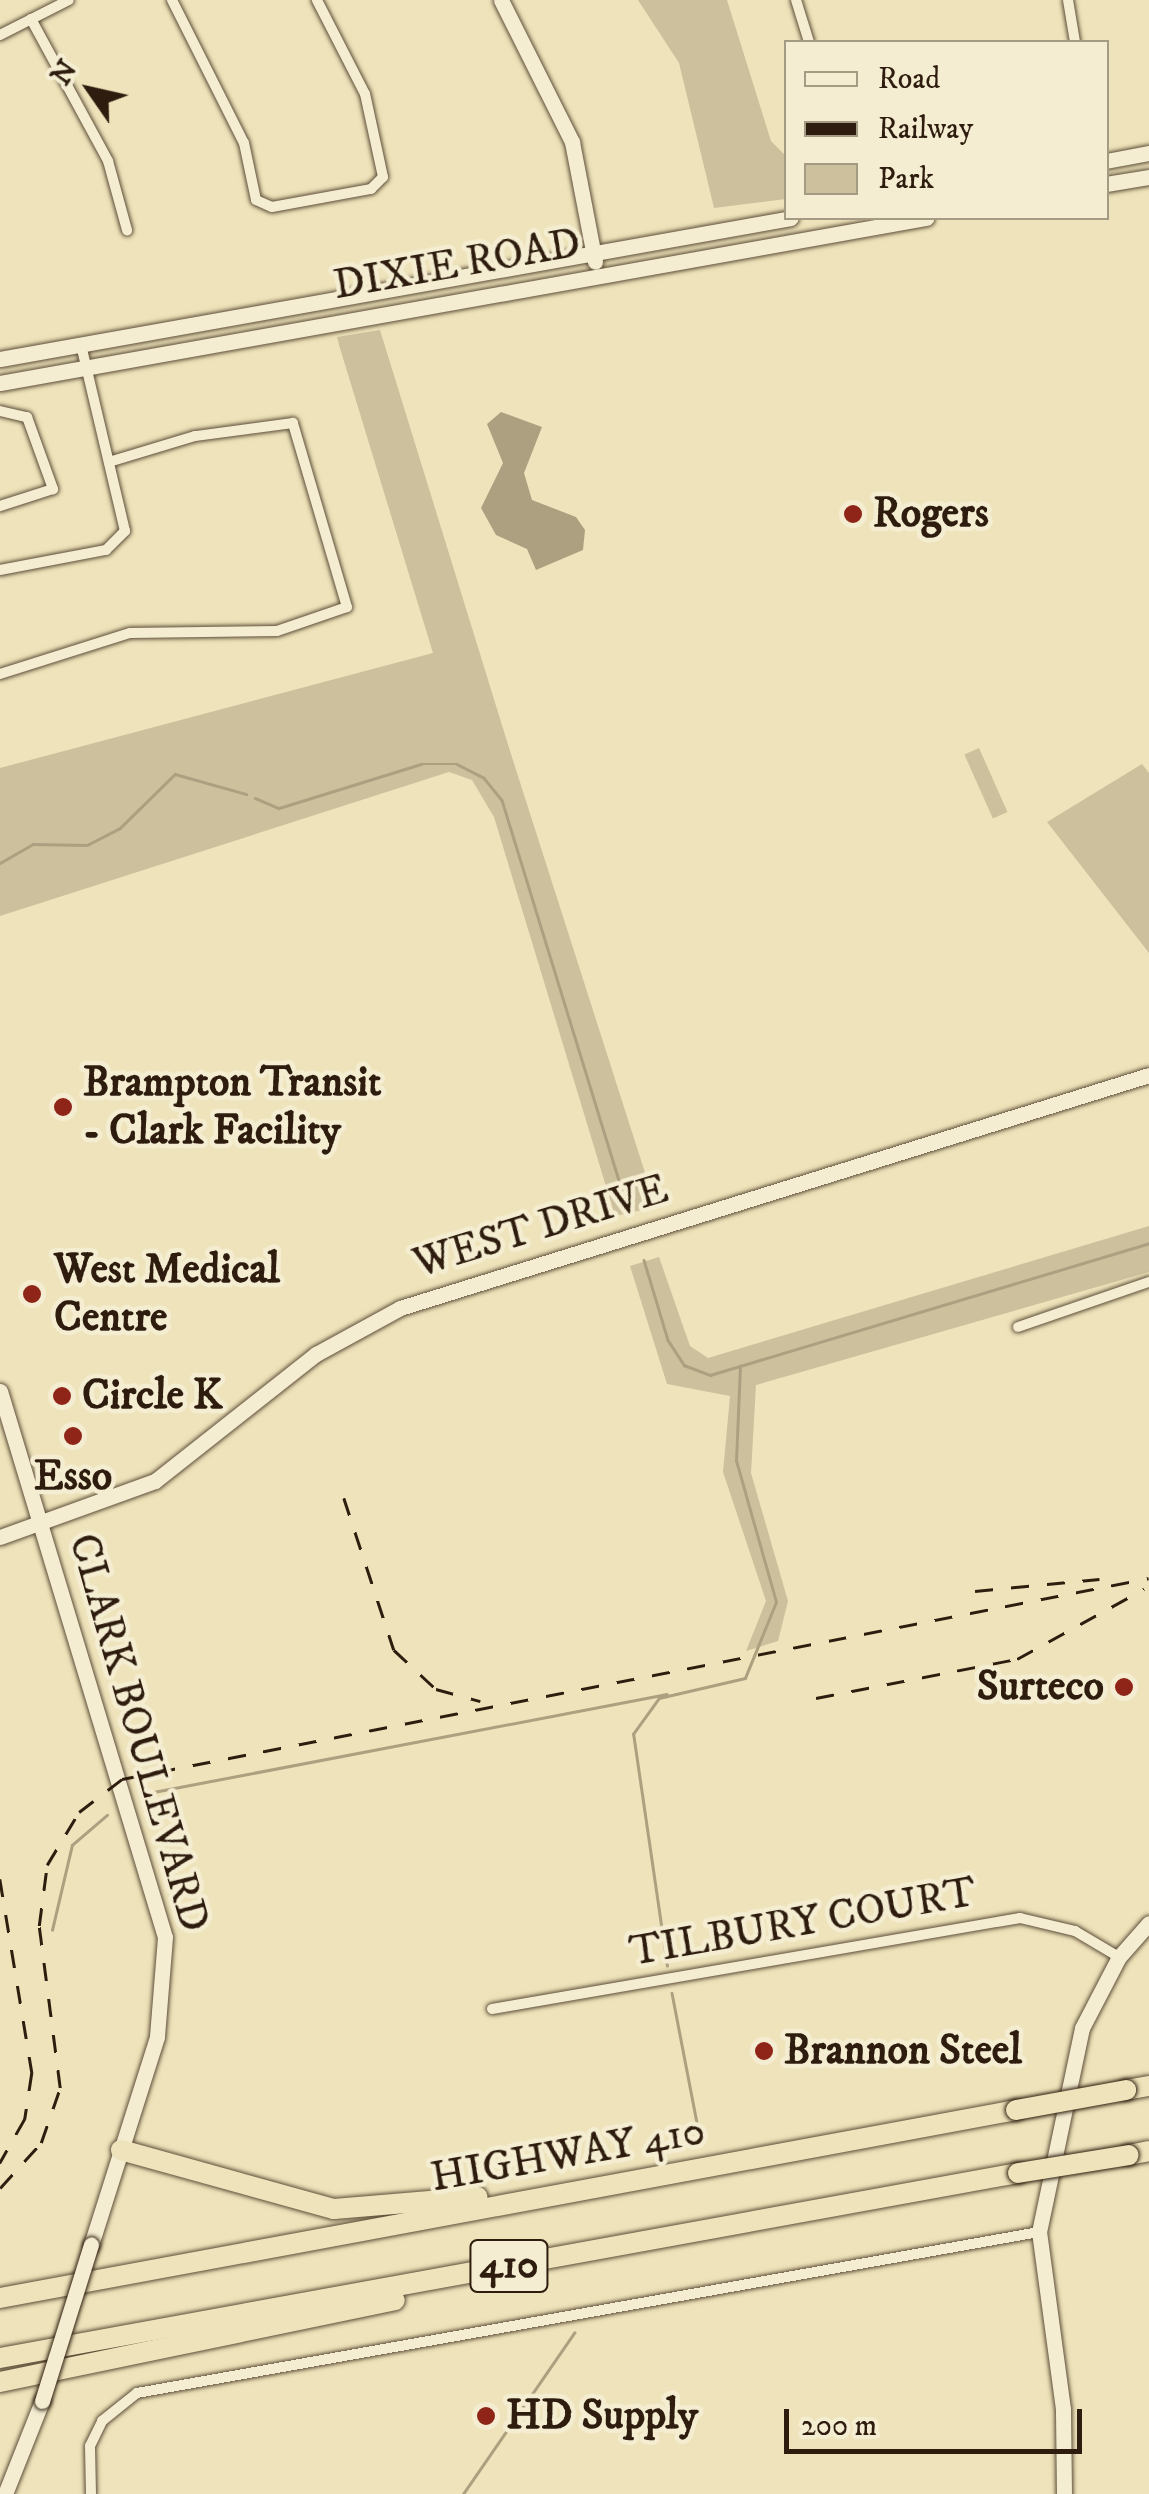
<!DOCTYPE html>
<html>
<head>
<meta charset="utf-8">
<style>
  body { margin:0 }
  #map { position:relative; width:1149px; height:2494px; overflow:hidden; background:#eee3ba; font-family:"IM FELL DW Pica",serif }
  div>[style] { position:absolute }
  .green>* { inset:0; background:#cdc19d; transform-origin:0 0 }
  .water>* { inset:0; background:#ada080 }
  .stream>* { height:2.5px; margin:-1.25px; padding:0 1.25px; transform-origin:1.25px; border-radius:1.25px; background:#ada080 }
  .roads { filter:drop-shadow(0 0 2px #5e4e39) drop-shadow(0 0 2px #5e4e39) }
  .street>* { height:10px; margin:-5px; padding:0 5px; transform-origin:5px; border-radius:5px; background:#f4edd2 }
  .secondary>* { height:15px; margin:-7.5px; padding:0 7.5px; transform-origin:7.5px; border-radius:7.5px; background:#f4edd2 }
  .highway>* { height:20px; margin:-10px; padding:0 10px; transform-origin:10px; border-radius:10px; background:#eee3ba }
  .rail>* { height:2.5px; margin-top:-1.25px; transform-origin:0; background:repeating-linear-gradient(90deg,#2e1d0e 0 18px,transparent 0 36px) }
  .bridges { filter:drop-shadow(0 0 2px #2e1d0e) drop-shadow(0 0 2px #2e1d0e) }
  .secondary-bridge>* { height:15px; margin:-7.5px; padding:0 7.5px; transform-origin:7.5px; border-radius:7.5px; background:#f4edd2 }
  .highway-bridge>* { height:20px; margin:-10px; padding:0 10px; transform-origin:10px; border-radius:10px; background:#eee3ba }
  .dots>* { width:28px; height:28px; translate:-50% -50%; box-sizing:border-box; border:5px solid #f4edd2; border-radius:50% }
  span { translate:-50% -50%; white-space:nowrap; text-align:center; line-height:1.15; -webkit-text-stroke:9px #f4edd2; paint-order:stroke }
  .shield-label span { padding:2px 8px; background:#f4edd2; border:2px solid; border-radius:8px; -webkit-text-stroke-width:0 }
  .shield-label { font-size:40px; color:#2e1d0e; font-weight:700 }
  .street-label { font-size:42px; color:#2e1d0e }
  .poi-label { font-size:42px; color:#2e1d0e; font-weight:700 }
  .left { translate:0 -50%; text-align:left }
  .right { translate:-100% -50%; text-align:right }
  .legend { position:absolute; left:784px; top:40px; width:325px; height:180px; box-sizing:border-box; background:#f4edd2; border:2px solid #a59a84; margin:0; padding:12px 18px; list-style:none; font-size:30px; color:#2e1d0e }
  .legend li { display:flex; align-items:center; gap:20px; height:50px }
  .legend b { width:50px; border:2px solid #a59a84 }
  .north { position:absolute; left:40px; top:40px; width:100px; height:100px; -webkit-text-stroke:8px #f4edd2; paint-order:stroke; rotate:304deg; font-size:28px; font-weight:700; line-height:40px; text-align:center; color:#2e1d0e }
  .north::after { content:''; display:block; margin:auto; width:35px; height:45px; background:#2e1d0e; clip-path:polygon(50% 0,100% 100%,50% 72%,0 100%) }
  .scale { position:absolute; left:784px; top:2409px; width:298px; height:45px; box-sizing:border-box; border:5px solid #2e1d0e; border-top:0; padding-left:12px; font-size:30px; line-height:35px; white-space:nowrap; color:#2e1d0e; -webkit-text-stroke:8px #f4edd2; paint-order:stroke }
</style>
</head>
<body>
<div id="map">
  <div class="green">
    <i style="clip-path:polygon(638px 0,727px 0,771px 141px,786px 156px,786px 199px,714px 208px,679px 63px)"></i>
    <i style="clip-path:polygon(380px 330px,510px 751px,656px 1207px,615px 1216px,494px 817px,472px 780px,449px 772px,0 916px,0 768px,433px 653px,339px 345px,337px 337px)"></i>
    <i style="left:979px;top:748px;width:70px;height:16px;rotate:66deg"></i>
    <i style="clip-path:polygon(1142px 764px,1149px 773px,1149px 953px,1047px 822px)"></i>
    <i style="clip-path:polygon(1149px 1226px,1149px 1272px,756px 1385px,751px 1473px,788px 1601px,778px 1641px,746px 1651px,766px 1601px,723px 1472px,730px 1396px,667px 1384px,630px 1266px,659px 1257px,690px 1346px,708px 1358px)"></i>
  </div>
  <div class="water">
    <i style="clip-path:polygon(501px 412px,542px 427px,524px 473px,532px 500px,576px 517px,585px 530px,583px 550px,536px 570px,527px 549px,496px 535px,481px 508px,503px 463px,487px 424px)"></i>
  </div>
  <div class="stream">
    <i style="left:255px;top:798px;width:26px;rotate:23deg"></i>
    <i style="left:279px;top:808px;width:149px;rotate:-17.2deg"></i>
    <i style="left:421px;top:764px;width:36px"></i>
    <i style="left:457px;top:764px;width:30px;rotate:27deg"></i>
    <i style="left:484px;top:778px;width:28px;rotate:51deg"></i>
    <i style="left:502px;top:800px;width:432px;rotate:72.9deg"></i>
    <i style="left:0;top:863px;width:38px;rotate:-30deg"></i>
    <i style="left:33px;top:844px;width:54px;rotate:1.1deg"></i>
    <i style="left:87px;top:845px;width:37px;rotate:-27deg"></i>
    <i style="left:120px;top:828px;width:77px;rotate:-44.5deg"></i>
    <i style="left:175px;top:774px;width:74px;rotate:15.7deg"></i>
    <i style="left:644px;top:1260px;width:84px;rotate:73.3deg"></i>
    <i style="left:668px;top:1340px;width:30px;rotate:57deg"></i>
    <i style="left:684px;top:1365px;width:28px;rotate:21deg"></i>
    <i style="left:710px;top:1375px;width:458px;rotate:-16.7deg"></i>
    <i style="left:143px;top:1794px;width:533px;rotate:-10.8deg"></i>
    <i style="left:52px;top:1930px;width:87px;rotate:-76.8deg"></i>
    <i style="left:72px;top:1845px;width:46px;rotate:-40.6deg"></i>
    <i style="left:667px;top:1966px;width:234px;rotate:-98.3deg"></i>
    <i style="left:633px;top:1734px;width:44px;rotate:-54.2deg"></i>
    <i style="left:659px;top:1698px;width:88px;rotate:-13.1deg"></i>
    <i style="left:745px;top:1678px;width:82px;rotate:-67.8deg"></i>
    <i style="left:776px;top:1602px;width:147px;rotate:-105.8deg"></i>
    <i style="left:736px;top:1461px;width:95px;rotate:-87.6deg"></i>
    <i style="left:672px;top:1993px;width:143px;rotate:79.1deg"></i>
    <i style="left:463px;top:2494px;width:196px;rotate:-55.4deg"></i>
  </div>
  <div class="roads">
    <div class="street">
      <i style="left:172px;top:0;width:160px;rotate:63.3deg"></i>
      <i style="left:244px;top:143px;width:58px;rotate:78.1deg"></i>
      <i style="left:256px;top:200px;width:17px;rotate:24deg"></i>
      <i style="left:272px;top:207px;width:101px;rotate:-10.3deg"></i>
      <i style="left:371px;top:189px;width:17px;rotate:-45deg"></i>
      <i style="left:383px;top:177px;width:85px;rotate:-102.2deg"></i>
      <i style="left:365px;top:94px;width:106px;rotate:-117.1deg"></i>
      <i style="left:796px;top:0;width:44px;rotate:72.8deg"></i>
      <i style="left:1068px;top:0;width:43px;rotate:80.5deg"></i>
      <i style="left:31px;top:19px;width:162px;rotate:61.5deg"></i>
      <i style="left:108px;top:161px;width:72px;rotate:74.6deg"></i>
      <i style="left:0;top:35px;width:77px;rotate:-26.9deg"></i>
      <i style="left:0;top:411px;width:28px;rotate:13deg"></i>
      <i style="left:27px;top:417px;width:77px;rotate:70.1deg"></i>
      <i style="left:53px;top:489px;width:56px;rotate:162.2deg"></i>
      <i style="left:0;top:570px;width:108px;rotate:-10.7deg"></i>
      <i style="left:106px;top:550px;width:27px;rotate:-45deg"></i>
      <i style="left:125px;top:531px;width:191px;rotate:-103.3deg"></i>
      <i style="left:0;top:674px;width:136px;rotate:-17.5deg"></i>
      <i style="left:130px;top:633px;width:147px;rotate:-0.8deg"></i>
      <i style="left:277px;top:631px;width:74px;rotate:-18.9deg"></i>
      <i style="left:347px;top:607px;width:192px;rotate:-106.4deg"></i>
      <i style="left:293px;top:423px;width:99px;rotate:172.4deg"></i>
      <i style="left:195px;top:436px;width:90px;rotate:163.2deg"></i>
      <i style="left:1018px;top:1327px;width:139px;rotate:-19deg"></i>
      <i style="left:492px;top:2009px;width:536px;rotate:-9.78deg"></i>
      <i style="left:1020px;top:1918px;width:57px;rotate:13.3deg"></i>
      <i style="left:1075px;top:1931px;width:51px;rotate:30.6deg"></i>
      <i style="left:91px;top:2494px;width:48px;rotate:-91.2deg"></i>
      <i style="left:90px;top:2446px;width:28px;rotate:-64deg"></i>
      <i style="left:102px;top:2421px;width:45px;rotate:-38.7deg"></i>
      <i style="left:137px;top:2393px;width:916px;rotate:-10.12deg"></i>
    </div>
    <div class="secondary">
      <i style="left:501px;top:0;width:159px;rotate:63.4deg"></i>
      <i style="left:572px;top:142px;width:122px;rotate:79.1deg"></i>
      <i style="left:1106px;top:161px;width:44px;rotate:-10.5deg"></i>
      <i style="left:1106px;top:184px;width:44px;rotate:-9.2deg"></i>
      <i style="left:0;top:359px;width:803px;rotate:-10.11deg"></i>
      <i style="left:0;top:383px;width:941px;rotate:-10.1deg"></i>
      <i style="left:0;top:1391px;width:570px;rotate:73.19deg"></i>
      <i style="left:165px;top:1937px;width:100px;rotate:94.6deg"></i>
      <i style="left:157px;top:2037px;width:218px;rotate:107.6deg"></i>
      <i style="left:0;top:1537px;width:165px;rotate:-19.9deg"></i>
      <i style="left:155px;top:1481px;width:205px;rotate:-38.3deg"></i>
      <i style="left:316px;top:1354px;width:96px;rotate:-28.7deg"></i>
      <i style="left:400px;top:1308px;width:784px;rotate:-17.28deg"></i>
      <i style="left:5px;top:2494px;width:100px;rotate:-68.3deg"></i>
      <i style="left:1064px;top:2494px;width:85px;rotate:-90.7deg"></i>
      <i style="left:1063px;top:2409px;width:179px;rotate:-97.7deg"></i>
      <i style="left:1039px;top:2232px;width:208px;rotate:-78.1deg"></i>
      <i style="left:1082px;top:2028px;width:80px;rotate:-62.5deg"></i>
      <i style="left:1119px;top:1957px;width:45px;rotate:-48.6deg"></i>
    </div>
    <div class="highway">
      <i style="left:1126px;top:2090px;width:23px;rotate:-10deg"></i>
      <i style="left:121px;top:2150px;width:221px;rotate:15.5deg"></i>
      <i style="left:334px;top:2209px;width:144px;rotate:-4.8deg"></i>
      <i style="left:1129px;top:2155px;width:20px;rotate:-11deg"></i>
      <i style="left:0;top:2298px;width:1033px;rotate:-10.48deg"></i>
      <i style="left:0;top:2358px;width:1035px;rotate:-10.3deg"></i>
      <i style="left:0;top:2382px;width:403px;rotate:-11.7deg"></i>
    </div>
  </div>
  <div class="rail">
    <i style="left:344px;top:1498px;width:160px;rotate:71.8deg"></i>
    <i style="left:394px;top:1650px;width:57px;rotate:42.9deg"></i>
    <i style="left:436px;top:1689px;width:46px;rotate:15.3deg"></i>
    <i style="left:975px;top:1591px;width:125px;rotate:-5.5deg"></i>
    <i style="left:816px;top:1698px;width:205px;rotate:-11deg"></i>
    <i style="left:1017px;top:1659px;width:145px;rotate:-28.9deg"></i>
    <i style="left:0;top:1879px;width:197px;rotate:80.6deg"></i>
    <i style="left:32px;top:2073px;width:47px;rotate:98.7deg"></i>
    <i style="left:25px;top:2119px;width:51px;rotate:119.6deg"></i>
    <i style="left:0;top:2188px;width:61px;rotate:-47.7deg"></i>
    <i style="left:41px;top:2143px;width:58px;rotate:-70.9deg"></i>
    <i style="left:60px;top:2088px;width:163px;rotate:-97.4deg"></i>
    <i style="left:39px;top:1926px;width:62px;rotate:-82.5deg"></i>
    <i style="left:47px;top:1865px;width:62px;rotate:-58.9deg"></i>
    <i style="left:79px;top:1812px;width:54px;rotate:-37.5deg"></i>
    <i style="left:122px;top:1779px;width:1046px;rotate:-11.07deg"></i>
  </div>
  <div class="bridges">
    <div class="secondary-bridge">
      <i style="left:42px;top:2401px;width:164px;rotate:-72.6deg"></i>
    </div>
    <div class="highway-bridge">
      <i style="left:1016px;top:2110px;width:112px;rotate:-10.3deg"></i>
      <i style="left:1018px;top:2173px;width:112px;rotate:-9.2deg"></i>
    </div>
  </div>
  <div class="dots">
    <i style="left:853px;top:514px;background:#8f2418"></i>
    <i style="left:63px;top:1107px;background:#8f2418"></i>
    <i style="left:32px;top:1294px;background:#8f2418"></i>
    <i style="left:62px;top:1396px;background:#8f2418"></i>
    <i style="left:73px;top:1436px;background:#8f2418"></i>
    <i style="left:1124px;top:1687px;background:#8f2418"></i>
    <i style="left:764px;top:2051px;background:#8f2418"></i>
    <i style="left:486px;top:2416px;background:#8f2418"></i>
  </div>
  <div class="shield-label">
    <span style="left:509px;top:2266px">410</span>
  </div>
  <div class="street-label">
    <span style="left:457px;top:265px;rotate:-10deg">DIXIE ROAD</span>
    <span style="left:541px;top:1227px;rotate:-17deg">WEST DRIVE</span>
    <span style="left:138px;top:1733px;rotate:74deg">CLARK BOULEVARD</span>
    <span style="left:803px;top:1923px;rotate:-10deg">TILBURY COURT</span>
    <span style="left:568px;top:2155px;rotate:-10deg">HIGHWAY 410</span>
  </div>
  <div class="poi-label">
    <span class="left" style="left:873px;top:514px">Rogers</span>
    <span class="left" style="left:83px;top:1107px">Brampton Transit<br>- Clark Facility</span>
    <span class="left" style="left:54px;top:1294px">West Medical<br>Centre</span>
    <span class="left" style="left:82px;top:1396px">Circle K</span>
    <span style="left:73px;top:1477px">Esso</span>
    <span class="right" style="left:1104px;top:1687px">Surteco</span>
    <span class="left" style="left:784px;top:2051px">Brannon Steel</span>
    <span class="left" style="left:506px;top:2416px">HD Supply</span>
  </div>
  <ul class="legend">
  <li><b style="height:12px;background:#f4edd2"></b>Road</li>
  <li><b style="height:12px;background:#2e1d0e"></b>Railway</li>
  <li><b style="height:28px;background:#cdc19d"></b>Park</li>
  </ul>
  <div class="north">N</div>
  <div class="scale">200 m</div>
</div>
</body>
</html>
